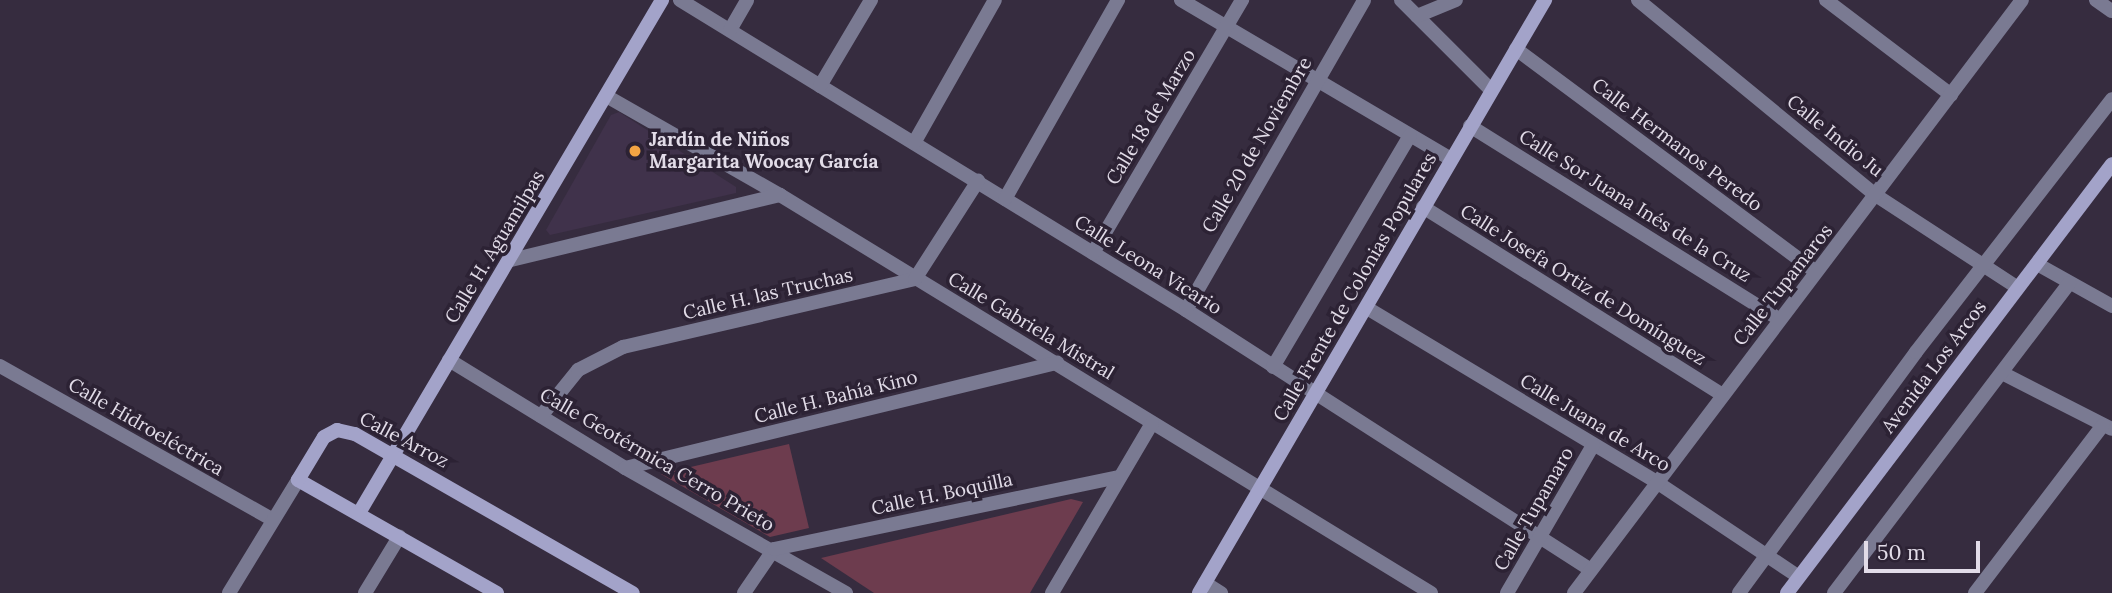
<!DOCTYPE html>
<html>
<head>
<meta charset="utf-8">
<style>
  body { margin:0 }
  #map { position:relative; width:2112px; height:593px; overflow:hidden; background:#362c3f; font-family:Lora,serif }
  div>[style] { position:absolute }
  .built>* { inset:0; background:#40324b }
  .green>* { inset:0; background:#6d3c4e }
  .street>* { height:14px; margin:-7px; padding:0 7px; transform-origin:7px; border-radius:7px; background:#7a7a92 }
  .secondary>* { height:14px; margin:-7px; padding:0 7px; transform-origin:7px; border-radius:7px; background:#a3a3c9 }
  .dots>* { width:19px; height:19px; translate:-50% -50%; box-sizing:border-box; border:4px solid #2c2234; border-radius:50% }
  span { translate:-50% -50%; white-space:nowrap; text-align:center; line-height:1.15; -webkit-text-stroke:7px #2c2234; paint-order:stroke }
  .street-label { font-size:19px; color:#e2dce8 }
  .poi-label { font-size:19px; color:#e2dce8; font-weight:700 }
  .left { translate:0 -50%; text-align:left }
  .scale { position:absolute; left:1864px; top:541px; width:116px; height:32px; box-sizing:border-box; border:4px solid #e2dce8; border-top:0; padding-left:9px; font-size:21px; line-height:24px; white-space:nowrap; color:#e2dce8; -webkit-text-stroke:5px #2c2234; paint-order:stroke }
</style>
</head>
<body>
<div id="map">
  <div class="built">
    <i style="clip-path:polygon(619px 112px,736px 187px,736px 193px,550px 235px,546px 230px,611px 115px)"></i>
  </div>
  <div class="green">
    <i style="clip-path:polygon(789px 444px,809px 528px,770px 537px,661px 474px)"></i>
    <i style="clip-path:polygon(1071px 499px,1083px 502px,1030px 593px,874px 593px,821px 558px)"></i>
  </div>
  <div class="street">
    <i style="left:680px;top:0;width:593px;rotate:31.49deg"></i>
    <i style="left:1186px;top:310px;width:481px;rotate:32.7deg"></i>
    <i style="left:1181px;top:0;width:313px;rotate:30.5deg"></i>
    <i style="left:1401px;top:0;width:127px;rotate:45deg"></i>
    <i style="left:1638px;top:0;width:309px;rotate:39.4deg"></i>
    <i style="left:1877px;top:196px;width:168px;rotate:33.1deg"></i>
    <i style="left:1826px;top:0;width:157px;rotate:37.2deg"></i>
    <i style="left:2096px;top:0;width:19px;rotate:35deg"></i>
    <i style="left:1417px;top:16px;width:42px;rotate:-22.3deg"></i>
    <i style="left:730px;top:30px;width:34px;rotate:-60deg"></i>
    <i style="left:1516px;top:49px;width:372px;rotate:36.6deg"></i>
    <i style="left:820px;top:86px;width:100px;rotate:-59.3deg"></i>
    <i style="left:608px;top:97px;width:198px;rotate:29.7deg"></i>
    <i style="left:780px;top:195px;width:763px;rotate:31.44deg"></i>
    <i style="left:1470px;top:126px;width:364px;rotate:32deg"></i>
    <i style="left:914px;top:143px;width:164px;rotate:-60.5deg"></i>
    <i style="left:1005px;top:199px;width:229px;rotate:-60.4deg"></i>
    <i style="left:1423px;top:207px;width:354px;rotate:32.1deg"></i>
    <i style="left:1093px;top:253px;width:294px;rotate:-59.5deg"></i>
    <i style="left:511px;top:260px;width:277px;rotate:-13.6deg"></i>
    <i style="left:2037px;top:264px;width:86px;rotate:29.2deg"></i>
    <i style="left:1367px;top:308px;width:340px;rotate:31deg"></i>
    <i style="left:1658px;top:483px;width:169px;rotate:33.7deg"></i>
    <i style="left:1186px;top:310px;width:357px;rotate:-60.1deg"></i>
    <i style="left:449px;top:360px;width:206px;rotate:31.5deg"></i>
    <i style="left:625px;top:468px;width:254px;rotate:29.5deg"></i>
    <i style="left:0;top:366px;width:313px;rotate:29.4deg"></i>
    <i style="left:1273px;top:367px;width:269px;rotate:-59.4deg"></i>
    <i style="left:2002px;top:373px;width:123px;rotate:27deg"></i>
    <i style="left:541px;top:416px;width:59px;rotate:-51.2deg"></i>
    <i style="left:578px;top:370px;width:51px;rotate:-27.1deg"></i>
    <i style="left:623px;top:347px;width:300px;rotate:-13.1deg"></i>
    <i style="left:915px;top:279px;width:117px;rotate:-57.3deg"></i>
    <i style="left:625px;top:468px;width:445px;rotate:-13.7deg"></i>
    <i style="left:1205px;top:583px;width:19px;rotate:32deg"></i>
    <i style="left:229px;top:593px;width:132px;rotate:-58.6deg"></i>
    <i style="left:365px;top:593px;width:66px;rotate:-58.7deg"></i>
    <i style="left:744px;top:593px;width:53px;rotate:-55.7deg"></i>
    <i style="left:774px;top:549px;width:352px;rotate:-11.8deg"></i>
    <i style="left:1052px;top:593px;width:197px;rotate:-59.5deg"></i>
    <i style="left:1507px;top:593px;width:171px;rotate:-59.8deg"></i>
    <i style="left:1574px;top:593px;width:743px;rotate:-52.93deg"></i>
    <i style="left:1739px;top:593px;width:299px;rotate:-53.7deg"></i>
    <i style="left:1916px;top:352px;width:320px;rotate:-52.2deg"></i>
    <i style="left:1834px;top:593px;width:389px;rotate:-52.8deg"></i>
    <i style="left:1975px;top:593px;width:211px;rotate:-52.7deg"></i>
  </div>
  <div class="secondary">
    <i style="left:359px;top:513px;width:596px;rotate:-59.43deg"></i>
    <i style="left:497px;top:593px;width:229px;rotate:-150.4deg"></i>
    <i style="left:298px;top:480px;width:50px;rotate:-58.8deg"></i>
    <i style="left:324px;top:437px;width:15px;rotate:-28deg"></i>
    <i style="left:337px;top:430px;width:18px;rotate:13deg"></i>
    <i style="left:355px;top:434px;width:320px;rotate:29.8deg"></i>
    <i style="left:1199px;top:593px;width:687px;rotate:-59.74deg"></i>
    <i style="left:1787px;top:593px;width:538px;rotate:-52.85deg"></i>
  </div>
  <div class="dots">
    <i style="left:635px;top:151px;background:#f3a443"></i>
  </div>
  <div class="street-label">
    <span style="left:1151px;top:117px;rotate:-59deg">Calle 18 de Marzo</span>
    <span style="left:1835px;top:136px;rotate:39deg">Calle Indio Ju</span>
    <span style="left:1257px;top:145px;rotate:-60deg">Calle 20 de Noviembre</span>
    <span style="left:1677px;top:145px;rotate:37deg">Calle Hermanos Peredo</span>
    <span style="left:1635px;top:206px;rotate:32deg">Calle Sor Juana Inés de la Cruz</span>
    <span style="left:495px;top:247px;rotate:-59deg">Calle H. Aguamilpas</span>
    <span style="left:1148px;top:265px;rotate:32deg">Calle Leona Vicario</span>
    <span style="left:1583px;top:285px;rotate:32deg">Calle Josefa Ortiz de Domínguez</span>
    <span style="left:1783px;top:285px;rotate:-52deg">Calle Tupamaros</span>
    <span style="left:1355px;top:287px;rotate:-60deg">Calle Frente de Colonias Populares</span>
    <span style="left:768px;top:294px;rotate:-13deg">Calle H. las Truchas</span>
    <span style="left:1031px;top:326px;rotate:31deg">Calle Gabriela Mistral</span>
    <span style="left:1934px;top:367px;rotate:-53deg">Avenida Los Arcos</span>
    <span style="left:836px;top:397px;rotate:-14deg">Calle H. Bahía Kino</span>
    <span style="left:1595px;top:423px;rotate:31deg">Calle Juana de Arco</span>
    <span style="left:146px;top:427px;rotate:30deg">Calle Hidroeléctrica</span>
    <span style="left:404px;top:440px;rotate:28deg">Calle Arroz</span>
    <span style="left:657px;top:460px;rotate:30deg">Calle Geotérmica Cerro Prieto</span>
    <span style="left:942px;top:494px;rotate:-12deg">Calle H. Boquilla</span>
    <span style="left:1534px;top:509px;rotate:-60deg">Calle Tupamaro</span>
  </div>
  <div class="poi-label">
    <span class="left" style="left:649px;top:151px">Jardín de Niños<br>Margarita Woocay García</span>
  </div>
  <div class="scale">50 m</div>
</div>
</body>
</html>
